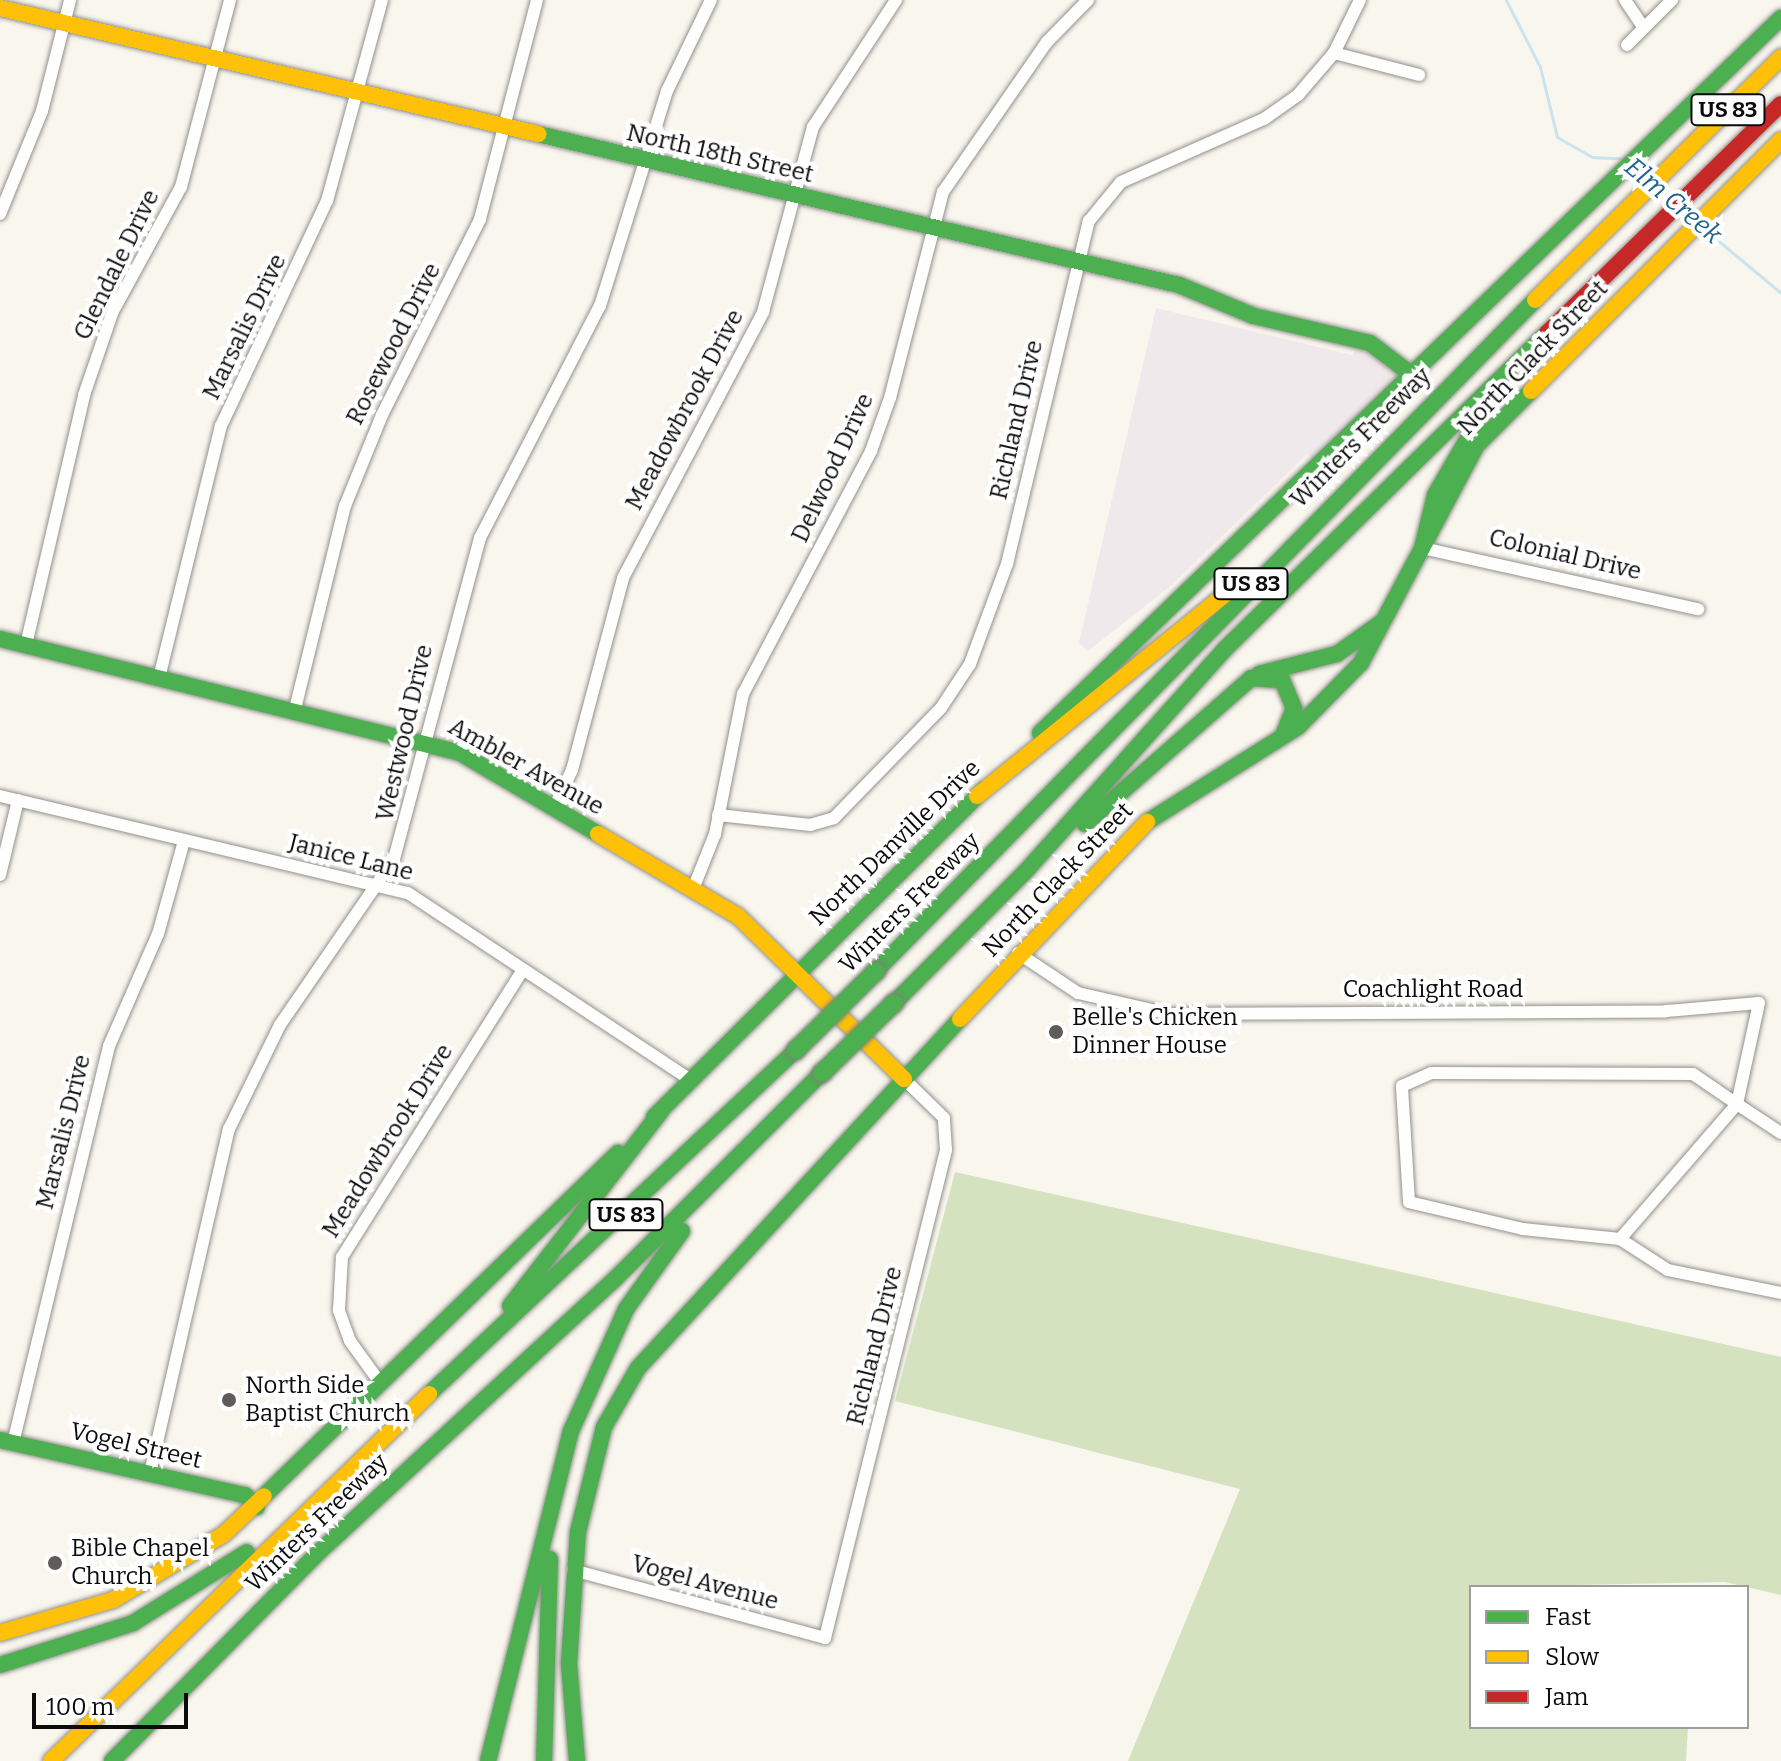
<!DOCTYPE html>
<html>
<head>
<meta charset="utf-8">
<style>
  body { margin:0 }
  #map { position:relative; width:1781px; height:1761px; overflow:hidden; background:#f9f6ee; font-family:Bitter,serif }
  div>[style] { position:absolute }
  .industrial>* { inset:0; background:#f0e9eb }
  .forest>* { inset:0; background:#d4e2bf }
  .stream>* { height:3px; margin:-1.5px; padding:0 1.5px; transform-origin:1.5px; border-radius:1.5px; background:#c9e3ef }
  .roads { filter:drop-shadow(0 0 2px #92918d) drop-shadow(0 0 2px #92918d) }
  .street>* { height:12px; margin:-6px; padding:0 6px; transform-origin:6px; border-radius:6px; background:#fefefc }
  .fast>* { height:16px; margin:-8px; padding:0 8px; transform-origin:8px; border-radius:8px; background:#4caf50 }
  .slow>* { height:16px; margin:-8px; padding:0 8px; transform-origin:8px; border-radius:8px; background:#ffc107 }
  .jam>* { height:16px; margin:-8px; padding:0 8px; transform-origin:8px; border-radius:8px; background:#c62828 }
  .bridges { filter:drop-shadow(0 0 2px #7f7e7a) drop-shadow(0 0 2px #7f7e7a) }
  .fast-bridge>* { height:18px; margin:-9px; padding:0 9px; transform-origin:9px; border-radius:9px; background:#4caf50 }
  .dots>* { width:22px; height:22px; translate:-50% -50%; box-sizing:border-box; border:4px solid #fff; border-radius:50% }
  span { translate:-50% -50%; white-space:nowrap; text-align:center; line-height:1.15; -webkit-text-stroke:8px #fff; paint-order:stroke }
  .shield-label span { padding:2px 6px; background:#fff; border:2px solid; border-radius:6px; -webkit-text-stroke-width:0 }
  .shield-label { font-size:22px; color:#0b0b0b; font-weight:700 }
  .street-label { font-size:24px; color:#0b0b0b }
  .poi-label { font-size:24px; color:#0b0b0b }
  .left { translate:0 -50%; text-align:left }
  .water-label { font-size:26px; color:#22638e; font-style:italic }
  .legend { position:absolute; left:1469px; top:1585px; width:280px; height:144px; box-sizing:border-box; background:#fff; border:2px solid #9d9d9d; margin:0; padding:10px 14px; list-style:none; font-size:24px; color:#0b0b0b }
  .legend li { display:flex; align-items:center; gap:16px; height:40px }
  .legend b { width:40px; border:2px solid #9d9d9d }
  .scale { position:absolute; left:32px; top:1693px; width:156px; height:36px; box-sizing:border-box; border:4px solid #0b0b0b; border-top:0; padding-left:10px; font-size:24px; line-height:28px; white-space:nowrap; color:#0b0b0b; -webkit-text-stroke:6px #fff; paint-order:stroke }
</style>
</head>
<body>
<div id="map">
  <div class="industrial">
    <i style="clip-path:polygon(1156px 308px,1352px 355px,1358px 347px,1401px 376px,1318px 462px,1307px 454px,1172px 585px,1088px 651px,1079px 643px)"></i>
  </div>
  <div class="forest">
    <i style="clip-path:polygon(955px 1172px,1781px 1357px,1781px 1595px,1725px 1582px,1471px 1587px,1471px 1727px,1688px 1727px,1686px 1761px,1128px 1761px,1240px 1489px,895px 1401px)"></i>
  </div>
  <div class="stream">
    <i style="left:1506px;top:0;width:75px;rotate:63.1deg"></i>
    <i style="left:1540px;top:67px;width:72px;rotate:76.3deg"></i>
    <i style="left:1557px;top:137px;width:40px;rotate:29.7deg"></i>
    <i style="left:1592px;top:157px;width:34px;rotate:3deg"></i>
    <i style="left:1635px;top:166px;width:16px;rotate:43deg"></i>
    <i style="left:1658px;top:188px;width:17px;rotate:40deg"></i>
    <i style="left:1703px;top:228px;width:102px;rotate:39.8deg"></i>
  </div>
  <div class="roads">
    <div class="street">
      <i style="left:1625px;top:0;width:32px;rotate:56deg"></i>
      <i style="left:1627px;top:45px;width:64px;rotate:-45deg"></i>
      <i style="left:1334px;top:53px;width:88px;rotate:14.5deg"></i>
      <i style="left:0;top:214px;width:111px;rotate:-67.8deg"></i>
      <i style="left:42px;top:111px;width:114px;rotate:-75.8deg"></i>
      <i style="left:1422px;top:548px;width:283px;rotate:12.5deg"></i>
      <i style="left:26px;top:645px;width:257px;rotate:-76.9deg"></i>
      <i style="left:84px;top:395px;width:89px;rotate:-71deg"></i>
      <i style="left:113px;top:311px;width:141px;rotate:-61.3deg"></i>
      <i style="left:181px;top:187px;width:193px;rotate:-75.3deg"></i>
      <i style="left:159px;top:678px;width:260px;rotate:-76.2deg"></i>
      <i style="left:221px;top:426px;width:249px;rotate:-64.8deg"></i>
      <i style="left:327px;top:201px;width:208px;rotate:-74.7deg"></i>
      <i style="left:295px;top:709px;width:209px;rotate:-76.2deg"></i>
      <i style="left:345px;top:506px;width:98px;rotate:-67.9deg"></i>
      <i style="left:382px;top:415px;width:219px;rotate:-63.4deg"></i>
      <i style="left:480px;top:219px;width:226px;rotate:-75.4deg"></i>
      <i style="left:0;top:796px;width:419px;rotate:13.4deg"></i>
      <i style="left:408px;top:893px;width:338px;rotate:33.5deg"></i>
      <i style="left:554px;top:808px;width:42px;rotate:-64.7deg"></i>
      <i style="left:572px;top:770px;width:199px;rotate:-75.1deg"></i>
      <i style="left:623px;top:578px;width:301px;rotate:-62.2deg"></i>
      <i style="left:763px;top:312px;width:192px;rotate:-74.9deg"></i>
      <i style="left:813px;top:127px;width:152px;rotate:-56.8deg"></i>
      <i style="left:718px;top:815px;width:93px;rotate:6.2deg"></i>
      <i style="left:810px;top:825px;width:25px;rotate:-16deg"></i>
      <i style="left:834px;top:818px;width:153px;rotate:-45.8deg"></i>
      <i style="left:941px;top:708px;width:53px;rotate:-56.6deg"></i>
      <i style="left:970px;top:664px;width:107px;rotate:-69.7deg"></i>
      <i style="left:1007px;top:564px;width:353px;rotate:-76.6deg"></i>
      <i style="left:1089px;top:221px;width:50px;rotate:-50.6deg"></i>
      <i style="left:1121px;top:182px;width:156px;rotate:-23.8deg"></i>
      <i style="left:1264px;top:119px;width:42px;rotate:-35.2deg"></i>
      <i style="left:1298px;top:95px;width:55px;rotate:-49.4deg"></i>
      <i style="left:1334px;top:53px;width:59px;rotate:-63.9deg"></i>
      <i style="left:0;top:875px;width:77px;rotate:-76.5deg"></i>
      <i style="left:693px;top:889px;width:59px;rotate:-68.2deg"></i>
      <i style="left:715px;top:834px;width:143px;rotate:-78.7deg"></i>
      <i style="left:743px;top:694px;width:275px;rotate:-62.2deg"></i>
      <i style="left:871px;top:451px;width:56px;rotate:-70.3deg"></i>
      <i style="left:890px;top:398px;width:213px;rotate:-75.6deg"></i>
      <i style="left:943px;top:192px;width:183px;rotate:-55.3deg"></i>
      <i style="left:1047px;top:42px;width:59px;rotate:-45.7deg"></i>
      <i style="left:1018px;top:953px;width:72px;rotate:33.7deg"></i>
      <i style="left:1078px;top:993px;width:94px;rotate:12.9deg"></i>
      <i style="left:1170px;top:1014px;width:496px;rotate:-0.3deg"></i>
      <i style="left:1666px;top:1011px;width:93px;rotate:-4.9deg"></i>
      <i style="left:1759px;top:1003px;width:103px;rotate:102.3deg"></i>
      <i style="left:1737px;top:1104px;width:179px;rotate:130.9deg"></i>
      <i style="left:1620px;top:1239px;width:98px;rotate:-174.1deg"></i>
      <i style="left:1523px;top:1229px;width:117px;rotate:-166.7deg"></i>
      <i style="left:1409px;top:1202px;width:116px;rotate:-93.5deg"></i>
      <i style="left:1402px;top:1086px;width:32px;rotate:-24deg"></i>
      <i style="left:1431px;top:1073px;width:262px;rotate:0.2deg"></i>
      <i style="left:1693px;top:1074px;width:53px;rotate:34.3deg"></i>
      <i style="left:1737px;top:1104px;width:53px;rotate:33.4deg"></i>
      <i style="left:1620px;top:1239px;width:57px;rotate:32.9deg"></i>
      <i style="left:1668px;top:1270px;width:115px;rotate:11.5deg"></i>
      <i style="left:381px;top:1384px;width:53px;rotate:-125.8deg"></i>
      <i style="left:350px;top:1341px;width:33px;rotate:-110deg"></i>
      <i style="left:339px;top:1310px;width:53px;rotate:-86.8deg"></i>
      <i style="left:342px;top:1257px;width:338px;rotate:-57.8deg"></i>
      <i style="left:13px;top:1443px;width:408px;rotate:-76.4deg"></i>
      <i style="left:109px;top:1046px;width:122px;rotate:-66.4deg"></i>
      <i style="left:158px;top:934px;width:97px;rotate:-74.4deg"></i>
      <i style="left:150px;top:1473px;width:353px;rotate:-77.1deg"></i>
      <i style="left:229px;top:1129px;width:116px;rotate:-63.9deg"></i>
      <i style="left:280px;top:1025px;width:201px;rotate:-55.5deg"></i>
      <i style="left:394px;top:859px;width:332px;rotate:-75deg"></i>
      <i style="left:480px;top:538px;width:261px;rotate:-62.7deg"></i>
      <i style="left:600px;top:306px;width:225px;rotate:-72.7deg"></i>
      <i style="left:667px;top:91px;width:101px;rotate:-64.2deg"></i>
      <i style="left:573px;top:1570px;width:261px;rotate:15.1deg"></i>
      <i style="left:825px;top:1638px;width:503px;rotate:-76.07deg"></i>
      <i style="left:946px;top:1150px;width:32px;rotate:-94deg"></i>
      <i style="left:944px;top:1118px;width:56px;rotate:-135.7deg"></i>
    </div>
    <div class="fast">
      <i style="left:538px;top:134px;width:659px;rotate:13.26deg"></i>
      <i style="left:1179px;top:285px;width:81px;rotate:22.5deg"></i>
      <i style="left:1254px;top:316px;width:119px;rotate:13.1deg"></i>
      <i style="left:1370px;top:343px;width:56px;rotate:37.1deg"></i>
      <i style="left:1422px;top:548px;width:55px;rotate:-76.2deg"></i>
      <i style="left:1435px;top:495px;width:108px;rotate:-59.9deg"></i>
      <i style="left:0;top:639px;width:474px;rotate:13.9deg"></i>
      <i style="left:460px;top:753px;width:160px;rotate:30.4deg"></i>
      <i style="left:1259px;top:674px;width:81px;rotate:-14.4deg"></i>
      <i style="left:1337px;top:654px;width:55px;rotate:-35.4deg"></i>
      <i style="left:1040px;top:733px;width:1030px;rotate:-43.98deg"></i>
      <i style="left:1147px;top:822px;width:178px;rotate:-32.2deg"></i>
      <i style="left:1298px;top:727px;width:90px;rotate:-45.5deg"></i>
      <i style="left:1361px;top:663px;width:247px;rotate:-62deg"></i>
      <i style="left:1477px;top:445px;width:76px;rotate:-45deg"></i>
      <i style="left:1085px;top:824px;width:221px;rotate:-41.3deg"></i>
      <i style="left:1251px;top:678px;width:31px;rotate:4deg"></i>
      <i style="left:1282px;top:680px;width:30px;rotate:67deg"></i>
      <i style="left:1294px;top:708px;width:29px;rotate:112deg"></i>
      <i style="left:876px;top:971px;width:940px;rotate:-45.52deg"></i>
      <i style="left:894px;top:1003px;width:185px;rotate:-45deg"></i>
      <i style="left:1025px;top:872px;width:300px;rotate:-48.1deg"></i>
      <i style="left:1225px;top:649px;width:451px;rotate:-44.5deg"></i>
      <i style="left:654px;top:1117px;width:465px;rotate:-44.8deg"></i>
      <i style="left:510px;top:1306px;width:247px;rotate:-52.2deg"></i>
      <i style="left:429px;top:1394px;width:503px;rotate:-43.15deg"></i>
      <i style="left:0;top:1440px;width:251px;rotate:12.7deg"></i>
      <i style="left:245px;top:1495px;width:17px;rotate:45deg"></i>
      <i style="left:264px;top:1496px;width:493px;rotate:-44.1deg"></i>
      <i style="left:0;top:1665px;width:139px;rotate:-17.5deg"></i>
      <i style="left:133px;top:1623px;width:134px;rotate:-31.9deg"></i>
      <i style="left:112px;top:1761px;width:294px;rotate:-45.3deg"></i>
      <i style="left:319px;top:1552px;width:403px;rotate:-42.7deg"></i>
      <i style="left:615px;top:1279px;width:292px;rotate:-44.9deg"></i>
      <i style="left:488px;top:1761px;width:340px;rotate:-75.9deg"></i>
      <i style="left:571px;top:1431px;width:134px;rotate:-65.7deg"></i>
      <i style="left:626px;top:1309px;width:96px;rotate:-54.3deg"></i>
      <i style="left:544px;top:1761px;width:202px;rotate:-88.3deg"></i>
      <i style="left:577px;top:1761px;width:98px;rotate:-94.7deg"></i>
      <i style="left:569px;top:1663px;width:131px;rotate:-86.1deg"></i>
      <i style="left:578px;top:1532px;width:108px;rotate:-76.1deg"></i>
      <i style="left:604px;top:1427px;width:68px;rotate:-60deg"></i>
      <i style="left:638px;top:1368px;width:475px;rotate:-47.3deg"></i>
    </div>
    <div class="slow">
      <i style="left:0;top:8px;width:553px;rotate:13.18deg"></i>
      <i style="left:1535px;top:300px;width:346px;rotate:-44.6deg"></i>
      <i style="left:1531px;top:391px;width:354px;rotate:-45.1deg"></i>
      <i style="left:977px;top:796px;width:336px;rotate:-39.1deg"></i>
      <i style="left:598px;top:834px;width:162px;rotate:30.4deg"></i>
      <i style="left:738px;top:916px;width:233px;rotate:44.5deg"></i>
      <i style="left:960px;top:1019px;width:272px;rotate:-46.5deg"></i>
      <i style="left:0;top:1633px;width:118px;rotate:-16.3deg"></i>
      <i style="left:113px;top:1600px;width:129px;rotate:-30.7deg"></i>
      <i style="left:224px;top:1534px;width:55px;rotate:-43.5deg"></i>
      <i style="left:51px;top:1761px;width:527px;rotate:-44.15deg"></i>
    </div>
    <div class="jam">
      <i style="left:1547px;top:333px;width:327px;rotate:-44.4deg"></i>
    </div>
  </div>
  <div class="bridges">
    <div class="fast-bridge">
      <i style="left:796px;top:1050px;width:112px;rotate:-44.6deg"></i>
      <i style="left:822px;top:1073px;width:100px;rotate:-44.2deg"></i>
    </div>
  </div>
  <div class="dots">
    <i style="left:1056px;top:1032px;background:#5e5d5a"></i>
    <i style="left:229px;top:1400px;background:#5e5d5a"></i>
    <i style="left:55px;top:1563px;background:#5e5d5a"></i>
  </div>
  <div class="shield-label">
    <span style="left:1728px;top:110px">US 83</span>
    <span style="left:1251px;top:584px">US 83</span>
    <span style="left:626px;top:1215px">US 83</span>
  </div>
  <div class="street-label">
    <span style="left:720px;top:154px;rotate:13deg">North 18th Street</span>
    <span style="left:117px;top:265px;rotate:-64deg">Glendale Drive</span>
    <span style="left:245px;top:327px;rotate:-64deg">Marsalis Drive</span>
    <span style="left:394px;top:344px;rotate:-63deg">Rosewood Drive</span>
    <span style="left:1533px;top:358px;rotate:-46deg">North Clack Street</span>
    <span style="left:685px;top:410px;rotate:-62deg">Meadowbrook Drive</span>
    <span style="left:1017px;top:420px;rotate:-77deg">Richland Drive</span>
    <span style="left:1361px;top:438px;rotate:-45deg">Winters Freeway</span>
    <span style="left:833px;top:468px;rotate:-65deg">Delwood Drive</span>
    <span style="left:1565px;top:555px;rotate:13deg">Colonial Drive</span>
    <span style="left:405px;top:733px;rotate:-77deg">Westwood Drive</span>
    <span style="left:526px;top:767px;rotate:29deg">Ambler Avenue</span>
    <span style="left:895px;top:843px;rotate:-44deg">North Danville Drive</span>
    <span style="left:351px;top:858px;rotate:14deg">Janice Lane</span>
    <span style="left:1058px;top:880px;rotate:-46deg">North Clack Street</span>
    <span style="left:910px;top:903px;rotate:-45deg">Winters Freeway</span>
    <span style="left:1433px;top:990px">Coachlight Road</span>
    <span style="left:64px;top:1132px;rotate:-76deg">Marsalis Drive</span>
    <span style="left:388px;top:1141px;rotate:-58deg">Meadowbrook Drive</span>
    <span style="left:875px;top:1346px;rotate:-76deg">Richland Drive</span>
    <span style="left:136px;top:1446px;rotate:13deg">Vogel Street</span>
    <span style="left:317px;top:1523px;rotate:-44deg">Winters Freeway</span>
    <span style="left:705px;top:1583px;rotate:15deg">Vogel Avenue</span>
  </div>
  <div class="poi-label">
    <span class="left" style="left:1072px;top:1032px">Belle's Chicken<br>Dinner House</span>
    <span class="left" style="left:245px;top:1400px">North Side<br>Baptist Church</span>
    <span class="left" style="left:71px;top:1563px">Bible Chapel<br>Church</span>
  </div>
  <div class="water-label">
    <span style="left:1673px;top:201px;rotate:40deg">Elm Creek</span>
  </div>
  <ul class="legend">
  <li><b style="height:10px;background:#4caf50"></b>Fast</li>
  <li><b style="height:10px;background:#ffc107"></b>Slow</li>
  <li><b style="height:10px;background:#c62828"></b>Jam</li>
  </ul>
  <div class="scale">100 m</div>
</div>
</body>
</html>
